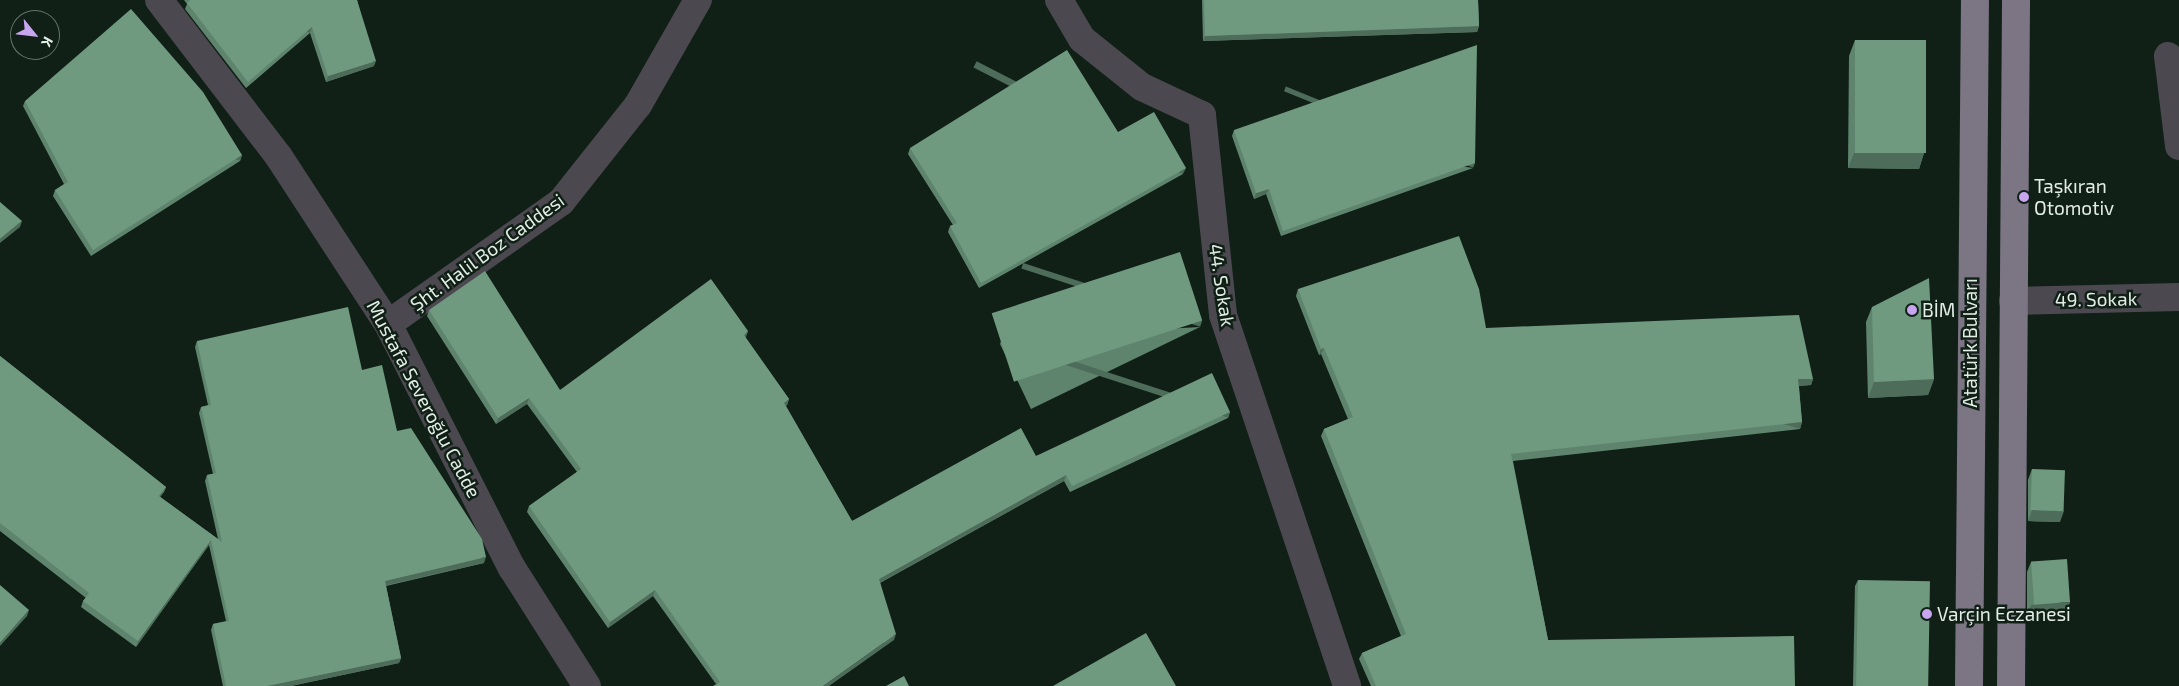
<!DOCTYPE html>
<html>
<head>
<meta charset="utf-8">
<style>
  body { margin:0 }
  #map { position:relative; width:2179px; height:686px; overflow:hidden; background:#102016; font-family:"Exo 2",sans-serif }
  div>[style] { position:absolute }
  .street>* { height:28px; margin:-14px; padding:0 14px; transform-origin:14px; border-radius:14px; background:#4c4850 }
  .primary>* { height:28px; margin:-14px; padding:0 14px; transform-origin:14px; border-radius:14px; background:#7b7584 }
  .wall>* { inset:0; background:#5f846e }
  .shaded-wall>* { inset:0; background:#4e6c5a; transform-origin:0 0 }
  .building>* { inset:0; background:#6f9a80; transform-origin:0 0 }
  .dots>* { width:14px; height:14px; translate:-50% -50%; box-sizing:border-box; border:2px solid #102016; border-radius:50% }
  span { translate:-50% -50%; white-space:nowrap; text-align:center; line-height:1.15; -webkit-text-stroke:5px #102016; paint-order:stroke }
  .poi-label { font-size:19px; color:#e2ede6 }
  .left { translate:0 -50%; text-align:left }
  .street-label { font-size:19px; color:#e2ede6 }
  .north { position:absolute; left:10px; top:10px; width:50px; height:50px; box-sizing:border-box; background:#102016; border:1px solid #647269; border-radius:50%; rotate:119deg; font-size:14px; font-weight:700; line-height:20px; text-align:center; color:#e2ede6 }
  .north::after { content:''; display:block; margin:auto; width:18px; height:22px; background:#c8a6ef; clip-path:polygon(50% 0,100% 100%,50% 72%,0 100%) }
</style>
</head>
<body>
<div id="map">
  <div class="street">
    <i style="left:159px;top:0;width:198px;rotate:52.6deg"></i>
    <i style="left:279px;top:157px;width:199px;rotate:56.9deg"></i>
    <i style="left:388px;top:324px;width:274px;rotate:63.1deg"></i>
    <i style="left:512px;top:568px;width:140px;rotate:57.6deg"></i>
    <i style="left:1059px;top:0;width:45px;rotate:59.5deg"></i>
    <i style="left:1082px;top:39px;width:77px;rotate:38.7deg"></i>
    <i style="left:1142px;top:87px;width:66px;rotate:25deg"></i>
    <i style="left:1202px;top:115px;width:201px;rotate:84deg"></i>
    <i style="left:1223px;top:315px;width:391px;rotate:71.5deg"></i>
    <i style="left:2168px;top:56px;width:91px;rotate:83deg"></i>
    <i style="left:2013px;top:301px;width:166px;rotate:-1.4deg"></i>
    <i style="left:388px;top:324px;width:212px;rotate:-35.2deg"></i>
    <i style="left:561px;top:202px;width:124px;rotate:-51.6deg"></i>
    <i style="left:638px;top:105px;width:121px;rotate:-60.3deg"></i>
  </div>
  <div class="primary">
    <i style="left:1969px;top:686px;width:686px;rotate:-89.5deg"></i>
    <i style="left:2011px;top:686px;width:686px;rotate:-89.58deg"></i>
  </div>
  <div class="wall">
    <i style="clip-path:polygon(184px 0,357px 0,374px 66px,326px 82px,310px 33px,246px 88px,185px 9px,187px 4px)"></i>
    <i style="clip-path:polygon(1202px 0,1478px 0,1479px 26px,1477px 32px,1203px 41px)"></i>
    <i style="clip-path:polygon(1855px 40px,1924px 153px,1919px 169px,1848px 168px,1849px 56px)"></i>
    <i style="clip-path:polygon(25px 101px,242px 155px,240px 161px,91px 256px,53px 196px,55px 190px,64px 184px,23px 106px)"></i>
    <i style="clip-path:polygon(1234px 130px,1473px 168px,1281px 236px,1266px 194px,1254px 199px,1232px 136px)"></i>
    <i style="clip-path:polygon(1118px 132px,1183px 174px,979px 288px,948px 232px,950px 226px,953px 225px,908px 154px,910px 148px)"></i>
    <i style="clip-path:polygon(1298px 289px,1486px 328px,1813px 379px,1811px 385px,1799px 386px,1802px 422px,1800px 429px,1513px 461px,1548px 640px,1795px 686px,1371px 686px,1359px 659px,1362px 653px,1401px 636px,1321px 436px,1324px 429px,1348px 419px,1321px 354px,1319px 355px,1296px 296px)"></i>
    <i style="clip-path:polygon(1872px 307px,1934px 379px,1928px 395px,1868px 398px,1866px 322px)"></i>
    <i style="clip-path:polygon(429px 310px,560px 390px,748px 331px,745px 337px,789px 399px,787px 405px,786px 406px,852px 521px,1036px 456px,1230px 412px,1228px 418px,1070px 492px,1064px 481px,880px 583px,894px 640px,716px 684px,653px 596px,608px 628px,527px 512px,529px 506px,577px 472px,527px 404px,496px 424px,427px 316px)"></i>
    <i style="clip-path:polygon(1200px 327px,1031px 409px,1000px 344px,1002px 338px)"></i>
    <i style="clip-path:polygon(197px 341px,362px 370px,397px 431px,484px 563px,386px 586px,401px 658px,399px 663px,291px 686px,223px 686px,211px 630px,213px 624px,226px 621px,209px 545px,136px 647px,81px 607px,83px 601px,86px 598px,0 531px,0 356px,166px 487px,164px 492px,160px 497px,218px 539px,205px 481px,207px 475px,213px 474px,199px 413px,201px 407px,208px 405px,195px 347px)"></i>
    <i style="clip-path:polygon(2032px 469px,2060px 522px,2028px 521px,2028px 480px)"></i>
    <i style="clip-path:polygon(2031px 562px,2067px 613px,2027px 616px,2027px 572px)"></i>
    <i style="clip-path:polygon(1858px 580px,1928px 686px,1853px 686px,1855px 586px)"></i>
  </div>
  <div class="shaded-wall">
    <i style="clip-path:polygon(1479px 26px,1477px 32px,1203px 41px,1205px 36px)"></i>
    <i style="left:312px;top:27px;width:6px;height:84px;rotate:108deg"></i>
    <i style="clip-path:polygon(376px 61px,374px 66px,326px 82px,328px 76px)"></i>
    <i style="clip-path:polygon(1854px 153px,1924px 153px,1919px 169px,1848px 168px)"></i>
    <i style="left:242px;top:155px;width:6px;height:177px;rotate:108deg"></i>
    <i style="left:1475px;top:163px;width:5px;height:204px;rotate:112deg"></i>
    <i style="left:1186px;top:168px;width:7px;height:235px;rotate:117deg"></i>
    <i style="clip-path:polygon(1269px 189px,1266px 194px,1254px 199px,1256px 193px)"></i>
    <i style="clip-path:polygon(22px 221px,20px 227px,0 243px,0 239px)"></i>
    <i style="left:1202px;top:321px;width:6px;height:188px;rotate:108deg"></i>
    <i style="clip-path:polygon(748px 331px,746px 337px,742px 340px,744px 335px)"></i>
    <i style="clip-path:polygon(1324px 348px,1321px 354px,1319px 355px,1321px 349px)"></i>
    <i style="clip-path:polygon(1798px 379px,1813px 379px,1811px 385px,1796px 386px)"></i>
    <i style="clip-path:polygon(1934px 379px,1928px 395px,1868px 398px,1874px 382px)"></i>
    <i style="clip-path:polygon(529px 398px,527px 404px,496px 424px,498px 418px)"></i>
    <i style="clip-path:polygon(789px 399px,787px 405px,782px 408px,784px 403px)"></i>
    <i style="left:1230px;top:412px;width:6px;height:174px;rotate:108deg"></i>
    <i style="left:1802px;top:422px;width:7px;height:293px;rotate:106deg"></i>
    <i style="clip-path:polygon(1066px 475px,1064px 481px,877px 584px,879px 579px)"></i>
    <i style="clip-path:polygon(166px 487px,164px 492px,156px 502px,159px 496px)"></i>
    <i style="clip-path:polygon(2032px 510px,2064px 511px,2060px 522px,2028px 521px)"></i>
    <i style="clip-path:polygon(211px 540px,209px 545px,136px 647px,138px 641px)"></i>
    <i style="clip-path:polygon(486px 557px,484px 563px,383px 586px,385px 581px)"></i>
    <i style="clip-path:polygon(655px 590px,653px 596px,608px 628px,610px 622px)"></i>
    <i style="clip-path:polygon(2070px 602px,2067px 613px,2027px 616px,2031px 605px)"></i>
    <i style="clip-path:polygon(29px 610px,27px 616px,0 646px,0 643px)"></i>
    <i style="clip-path:polygon(896px 634px,894px 640px,829px 686px,823px 686px)"></i>
    <i style="clip-path:polygon(401px 658px,399px 663px,291px 686px,267px 686px)"></i>
  </div>
  <div class="building">
    <i style="clip-path:polygon(191px 0,357px 0,376px 61px,328px 76px,312px 27px,248px 82px,187px 3px)"></i>
    <i style="clip-path:polygon(1204px 0,1478px 0,1479px 26px,1205px 36px)"></i>
    <i style="clip-path:polygon(131px 9px,203px 92px,242px 155px,93px 250px,55px 190px,68px 182px,25px 101px)"></i>
    <i style="left:1855px;top:40px;width:71px;height:113px"></i>
    <i style="clip-path:polygon(1477px 45px,1475px 163px,1283px 231px,1269px 189px,1256px 193px,1234px 130px)"></i>
    <i style="clip-path:polygon(1067px 50px,1118px 132px,1154px 112px,1186px 168px,981px 283px,950px 226px,957px 223px,910px 148px)"></i>
    <i style="clip-path:polygon(0 202px,22px 221px,0 239px)"></i>
    <i style="clip-path:polygon(1459px 236px,1479px 289px,1486px 328px,1799px 315px,1813px 379px,1798px 379px,1802px 422px,1511px 454px,1548px 640px,1794px 636px,1795px 686px,1376px 686px,1362px 653px,1406px 634px,1324px 429px,1353px 417px,1324px 348px,1321px 349px,1298px 289px)"></i>
    <i style="left:1180px;top:252px;width:72px;height:198px;rotate:72deg"></i>
    <i style="clip-path:polygon(485px 271px,560px 390px,711px 279px,748px 331px,744px 335px,789px 399px,784px 403px,852px 521px,1021px 428px,1036px 456px,1212px 373px,1230px 412px,1072px 486px,1066px 475px,879px 579px,896px 634px,823px 686px,713px 686px,720px 682px,655px 590px,610px 622px,529px 506px,581px 469px,529px 398px,498px 418px,429px 310px)"></i>
    <i style="clip-path:polygon(1929px 278px,1934px 379px,1874px 382px,1872px 307px)"></i>
    <i style="clip-path:polygon(348px 307px,362px 370px,382px 365px,397px 431px,411px 428px,482px 539px,486px 557px,385px 581px,401px 658px,267px 686px,226px 686px,213px 624px,229px 621px,211px 540px,138px 641px,83px 601px,89px 593px,0 523px,0 356px,166px 487px,159px 496px,222px 542px,207px 475px,216px 473px,201px 407px,211px 405px,197px 341px)"></i>
    <i style="left:2032px;top:469px;width:33px;height:41px;rotate:2deg"></i>
    <i style="left:2067px;top:559px;width:43px;height:36px;rotate:86deg"></i>
    <i style="left:1858px;top:580px;width:72px;height:106px;rotate:1deg"></i>
    <i style="clip-path:polygon(0 585px,29px 610px,0 643px)"></i>
    <i style="clip-path:polygon(1146px 633px,1176px 686px,1053px 686px)"></i>
    <i style="clip-path:polygon(904px 676px,909px 686px,886px 686px)"></i>
  </div>
  <div class="dots">
    <i style="left:2024px;top:197px;background:#c8a6ef"></i>
    <i style="left:1912px;top:310px;background:#c8a6ef"></i>
    <i style="left:1927px;top:614px;background:#c8a6ef"></i>
  </div>
  <div class="poi-label">
    <span class="left" style="left:2034px;top:197px">Taşkıran<br>Otomotiv</span>
    <span class="left" style="left:1922px;top:310px">BİM</span>
    <span class="left" style="left:1937px;top:614px">Varçin Eczanesi</span>
  </div>
  <div class="street-label">
    <span style="left:487px;top:252px;rotate:-36deg">Şht. Halil Boz Caddesi</span>
    <span style="left:1222px;top:285px;rotate:81deg">44. Sokak</span>
    <span style="left:2096px;top:299px;rotate:-1deg">49. Sokak</span>
    <span style="left:1970px;top:343px;rotate:-90deg">Atatürk Bulvarı</span>
    <span style="left:424px;top:399px;rotate:62deg">Mustafa Severoğlu Cadde</span>
  </div>
  <div class="north">K</div>
</div>
</body>
</html>
